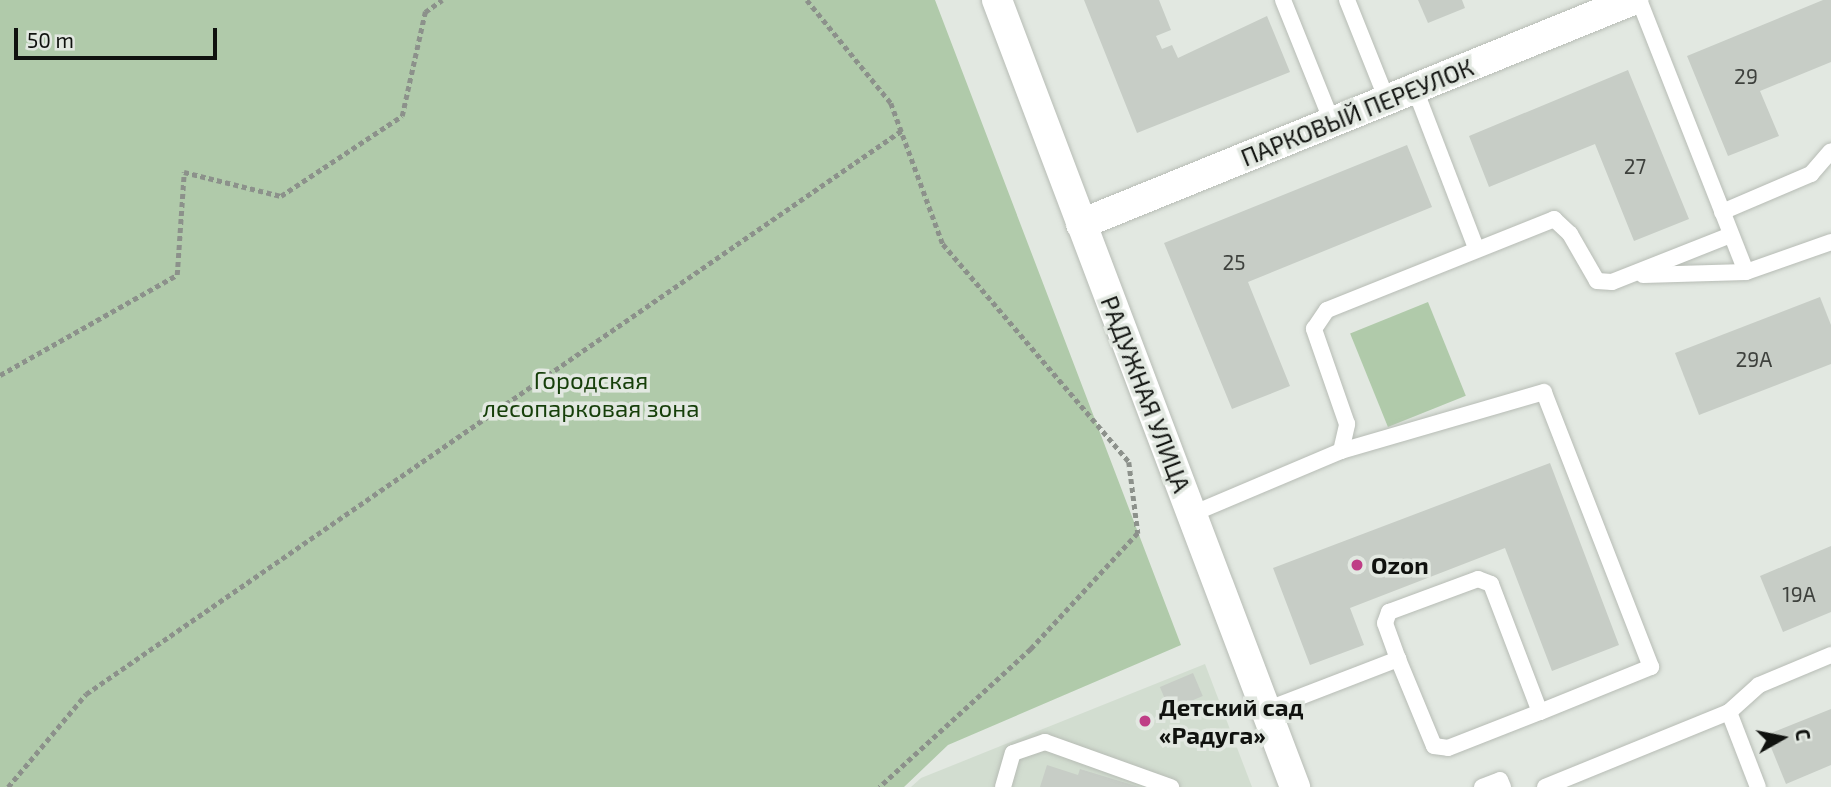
<!DOCTYPE html>
<html>
<head>
<meta charset="utf-8">
<style>
  body { margin:0 }
  #map { position:relative; width:1831px; height:787px; overflow:hidden; background:#e2e8e1; font-family:"Exo 2",sans-serif }
  div>[style] { position:absolute }
  .built>* { inset:0; background:#d2ddd0 }
  .green>* { inset:0; background:#b0caaa; transform-origin:0 0 }
  .building>* { inset:0; background:#c7cdc6; transform-origin:0 0 }
  .path>* { height:4.5px; margin-top:-2.25px; transform-origin:0; background:repeating-linear-gradient(90deg,#8c918b 0 5px,transparent 0 8.5px) }
  .roads { filter:drop-shadow(0 0 2px #b7bcb5) drop-shadow(0 0 2px #b7bcb5) }
  .lane>* { height:16px; margin:-8px; padding:0 8px; transform-origin:8px; border-radius:8px; background:#fff }
  .street>* { height:30px; margin:-15px; padding:0 15px; transform-origin:15px; border-radius:15px; background:#fff }
  .dots>* { width:19px; height:19px; translate:-50% -50%; box-sizing:border-box; border:4px solid #e2e8e1; border-radius:50% }
  span { translate:-50% -50%; white-space:nowrap; text-align:center; line-height:1.15; -webkit-text-stroke:7px #e2e8e1; paint-order:stroke }
  .number-label { font-size:21px; color:#3e413d }
  .number-label span { -webkit-text-stroke-width:0 }
  .street-label { font-size:24px; color:#10120f }
  .park-label { font-size:24px; color:#163f0a }
  .poi-label { font-size:24px; color:#10120f; font-weight:700 }
  .left { translate:0 -50%; text-align:left }
  .north { position:absolute; left:1747px; top:703px; width:70px; height:70px; -webkit-text-stroke:5px #e2e8e1; paint-order:stroke; rotate:81deg; font-size:19px; font-weight:700; line-height:28px; text-align:center; color:#10120f }
  .north::after { content:''; display:block; margin:auto; width:24px; height:32px; background:#10120f; clip-path:polygon(50% 0,100% 100%,50% 72%,0 100%) }
  .scale { position:absolute; left:14px; top:28px; width:203px; height:32px; box-sizing:border-box; border:4px solid #10120f; border-top:0; padding-left:9px; font-size:21px; line-height:24px; white-space:nowrap; color:#10120f; -webkit-text-stroke:5px #e2e8e1; paint-order:stroke }
</style>
</head>
<body>
<div id="map">
  <div class="built">
    <i style="clip-path:polygon(1205px 664px,1252px 787px,911px 787px,921px 778px)"></i>
  </div>
  <div class="green">
    <i style="clip-path:polygon(0 0,935px 0,1181px 645px,948px 745px,904px 787px,0 787px)"></i>
    <i style="left:1428px;top:302px;width:101px;height:84px;rotate:68deg"></i>
  </div>
  <div class="building">
    <i style="clip-path:polygon(1084px 0,1159px 0,1171px 30px,1156px 36px,1162px 49px,1172px 45px,1178px 58px,1267px 16px,1290px 72px,1137px 133px)"></i>
    <i style="clip-path:polygon(1418px 0,1462px 0,1465px 8px,1428px 23px)"></i>
    <i style="clip-path:polygon(1823px 0,1831px 0,1831px 62px,1760px 91px,1779px 136px,1728px 156px,1687px 56px)"></i>
    <i style="clip-path:polygon(1628px 70px,1689px 219px,1634px 241px,1595px 144px,1489px 187px,1469px 136px)"></i>
    <i style="clip-path:polygon(1407px 145px,1432px 207px,1248px 282px,1290px 386px,1232px 409px,1164px 243px)"></i>
    <i style="clip-path:polygon(1820px 297px,1831px 325px,1831px 364px,1699px 415px,1675px 353px)"></i>
    <i style="clip-path:polygon(1550px 463px,1619px 645px,1552px 671px,1505px 548px,1350px 608px,1364px 645px,1310px 665px,1273px 568px)"></i>
    <i style="clip-path:polygon(1831px 546px,1831px 612px,1783px 632px,1760px 576px)"></i>
    <i style="left:1193px;top:673px;width:25px;height:36px;rotate:67deg"></i>
    <i style="clip-path:polygon(1831px 709px,1831px 765px,1786px 784px,1766px 735px)"></i>
    <i style="clip-path:polygon(1047px 765px,1078px 775px,1080px 769px,1139px 787px,1040px 787px)"></i>
  </div>
  <div class="path">
    <i style="left:807px;top:0;width:133px;rotate:50.8deg"></i>
    <i style="left:891px;top:103px;width:150px;rotate:69.8deg"></i>
    <i style="left:943px;top:244px;width:287px;rotate:49.5deg"></i>
    <i style="left:1129px;top:462px;width:72px;rotate:82.8deg"></i>
    <i style="left:1138px;top:533px;width:158px;rotate:132.7deg"></i>
    <i style="left:1031px;top:649px;width:205px;rotate:137.6deg"></i>
    <i style="left:0;top:375px;width:203px;rotate:-29.5deg"></i>
    <i style="left:177px;top:275px;width:103px;rotate:-86.1deg"></i>
    <i style="left:184px;top:172px;width:100px;rotate:13.9deg"></i>
    <i style="left:281px;top:196px;width:145px;rotate:-33.5deg"></i>
    <i style="left:402px;top:116px;width:107px;rotate:-77.5deg"></i>
    <i style="left:425px;top:12px;width:21px;rotate:-35deg"></i>
    <i style="left:8px;top:787px;width:121px;rotate:-50deg"></i>
    <i style="left:86px;top:694px;width:991px;rotate:-34.64deg"></i>
  </div>
  <div class="roads">
    <div class="lane">
      <i style="left:1283px;top:0;width:131px;rotate:68.1deg"></i>
      <i style="left:1347px;top:0;width:108px;rotate:68.2deg"></i>
      <i style="left:1639px;top:0;width:292px;rotate:68.5deg"></i>
      <i style="left:1746px;top:272px;width:90px;rotate:-19.4deg"></i>
      <i style="left:1415px;top:89px;width:170px;rotate:69deg"></i>
      <i style="left:1722px;top:212px;width:97px;rotate:-23.1deg"></i>
      <i style="left:1811px;top:174px;width:30px;rotate:-49deg"></i>
      <i style="left:1643px;top:275px;width:103px;rotate:-1.7deg"></i>
      <i style="left:1192px;top:514px;width:162px;rotate:-22.9deg"></i>
      <i style="left:1341px;top:451px;width:28px;rotate:-77deg"></i>
      <i style="left:1347px;top:424px;width:101px;rotate:-109.2deg"></i>
      <i style="left:1314px;top:329px;width:23px;rotate:-56deg"></i>
      <i style="left:1327px;top:310px;width:245px;rotate:-21.8deg"></i>
      <i style="left:1554px;top:219px;width:22px;rotate:43deg"></i>
      <i style="left:1570px;top:234px;width:54px;rotate:60.1deg"></i>
      <i style="left:1597px;top:281px;width:15px;rotate:4deg"></i>
      <i style="left:1612px;top:282px;width:128px;rotate:-21.6deg"></i>
      <i style="left:1398px;top:659px;width:94px;rotate:67.5deg"></i>
      <i style="left:1434px;top:746px;width:14px;rotate:8deg"></i>
      <i style="left:1448px;top:748px;width:99px;rotate:-21.4deg"></i>
      <i style="left:1266px;top:710px;width:142px;rotate:-21.1deg"></i>
      <i style="left:1398px;top:659px;width:38px;rotate:-110deg"></i>
      <i style="left:1385px;top:623px;width:12px;rotate:-70deg"></i>
      <i style="left:1389px;top:612px;width:95px;rotate:-20.3deg"></i>
      <i style="left:1478px;top:579px;width:14px;rotate:21deg"></i>
      <i style="left:1491px;top:584px;width:137px;rotate:69.1deg"></i>
      <i style="left:1540px;top:712px;width:120px;rotate:-22.1deg"></i>
      <i style="left:1651px;top:667px;width:295px;rotate:-111.3deg"></i>
      <i style="left:1544px;top:392px;width:211px;rotate:163.8deg"></i>
      <i style="left:1729px;top:712px;width:80px;rotate:68.9deg"></i>
      <i style="left:1003px;top:787px;width:35px;rotate:-74deg"></i>
      <i style="left:1013px;top:753px;width:34px;rotate:-19deg"></i>
      <i style="left:1045px;top:742px;width:134px;rotate:19.7deg"></i>
      <i style="left:1482px;top:787px;width:19px;rotate:-21deg"></i>
      <i style="left:1500px;top:780px;width:8px;rotate:67deg"></i>
      <i style="left:1545px;top:787px;width:199px;rotate:-22.2deg"></i>
      <i style="left:1729px;top:712px;width:40px;rotate:-42deg"></i>
      <i style="left:1759px;top:685px;width:78px;rotate:-22.6deg"></i>
    </div>
    <div class="street">
      <i style="left:997px;top:0;width:842px;rotate:69.26deg"></i>
      <i style="left:1081px;top:224px;width:596px;rotate:-22.09deg"></i>
    </div>
  </div>
  <div class="dots">
    <i style="left:1357px;top:565px;background:#bf3e86"></i>
    <i style="left:1145px;top:721px;background:#bf3e86"></i>
  </div>
  <div class="number-label">
    <span style="left:1746px;top:76px">29</span>
    <span style="left:1635px;top:166px">27</span>
    <span style="left:1234px;top:262px">25</span>
    <span style="left:1754px;top:359px">29А</span>
    <span style="left:1799px;top:594px">19А</span>
  </div>
  <div class="street-label">
    <span style="left:1357px;top:112px;rotate:-22deg">ПАРКОВЫЙ ПЕРЕУЛОК</span>
    <span style="left:1146px;top:394px;rotate:69deg">РАДУЖНАЯ УЛИЦА</span>
  </div>
  <div class="park-label">
    <span style="left:591px;top:394px">Городская<br>лесопарковая зона</span>
  </div>
  <div class="poi-label">
    <span class="left" style="left:1371px;top:565px">Ozon</span>
    <span class="left" style="left:1159px;top:721px">Детский сад<br>«Радуга»</span>
  </div>
  <div class="north">С</div>
  <div class="scale">50 m</div>
</div>
</body>
</html>
